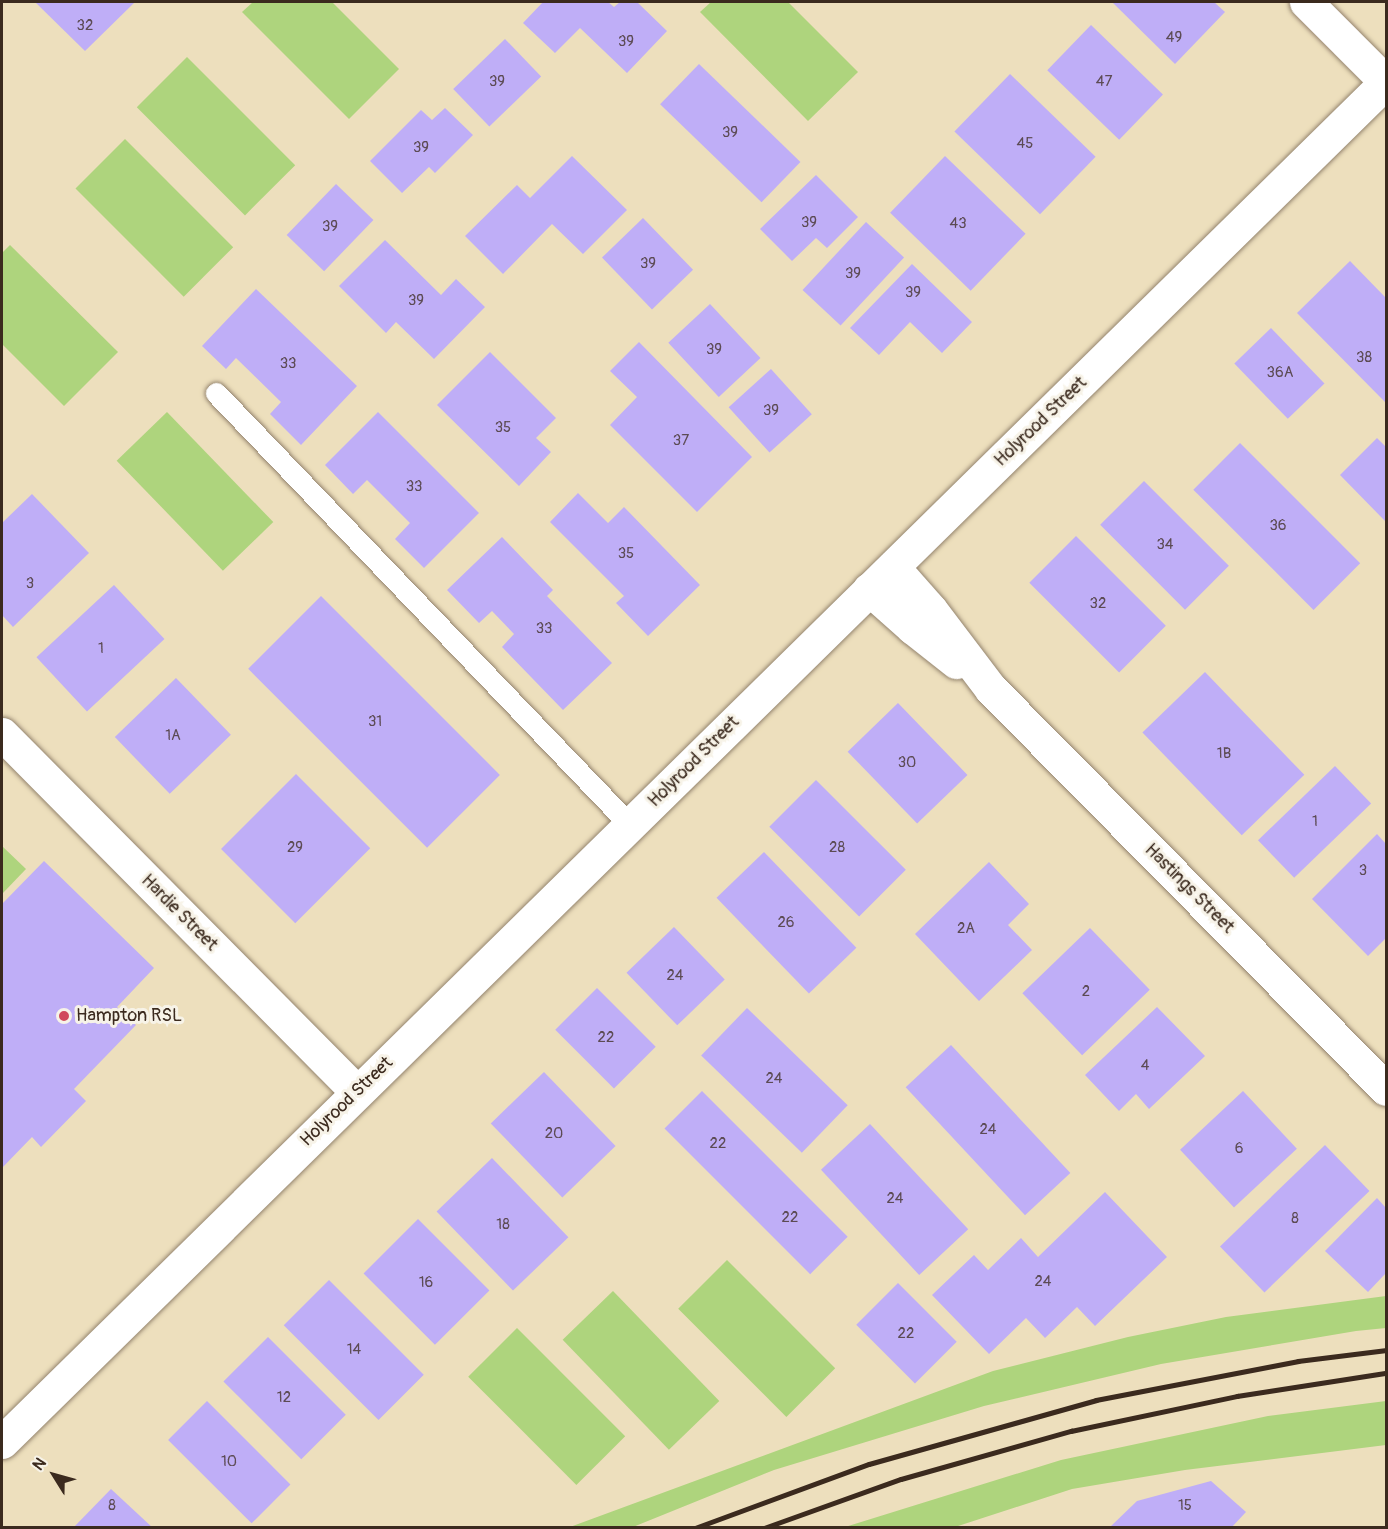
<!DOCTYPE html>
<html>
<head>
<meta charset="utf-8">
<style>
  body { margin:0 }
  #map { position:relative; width:1388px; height:1529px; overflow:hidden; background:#eddfbd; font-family:Pangolin,sans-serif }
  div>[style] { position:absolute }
  .green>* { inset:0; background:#aed47d; transform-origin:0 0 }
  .building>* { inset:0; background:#bfaef7; transform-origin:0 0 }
  .roads { filter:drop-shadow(0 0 2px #94846e) drop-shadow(0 0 2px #94846e) }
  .service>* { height:21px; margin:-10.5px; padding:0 10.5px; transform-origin:10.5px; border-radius:10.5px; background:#fff }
  .minor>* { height:33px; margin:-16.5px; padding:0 16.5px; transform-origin:16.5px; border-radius:16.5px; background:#fff }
  .tertiary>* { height:33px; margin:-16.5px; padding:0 16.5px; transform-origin:16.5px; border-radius:16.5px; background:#fff }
  .rail>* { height:4.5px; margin:-2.25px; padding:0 2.25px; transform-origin:2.25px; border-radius:2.25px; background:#3b2a1e }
  .dots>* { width:16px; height:16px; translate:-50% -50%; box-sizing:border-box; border:3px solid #f7f3e8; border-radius:50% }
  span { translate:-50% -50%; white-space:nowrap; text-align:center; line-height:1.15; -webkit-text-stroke:6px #f7f3e8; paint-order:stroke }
  .number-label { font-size:15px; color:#5c4b54 }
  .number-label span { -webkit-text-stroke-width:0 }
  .street-label { font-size:18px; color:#3b2a1e }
  .poi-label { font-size:18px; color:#3b2a1e }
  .left { translate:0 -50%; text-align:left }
  .frame { position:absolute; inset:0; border:3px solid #3b2a1e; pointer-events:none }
  .north { position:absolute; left:24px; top:1445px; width:60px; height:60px; -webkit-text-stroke:4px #f7f3e8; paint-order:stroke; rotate:307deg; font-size:16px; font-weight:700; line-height:24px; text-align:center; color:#3b2a1e }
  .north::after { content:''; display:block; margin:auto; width:21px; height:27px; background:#3b2a1e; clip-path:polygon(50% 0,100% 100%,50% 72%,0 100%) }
</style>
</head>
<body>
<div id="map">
  <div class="green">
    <i style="clip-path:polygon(253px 2px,332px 2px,399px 69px,349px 119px,242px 12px)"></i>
    <i style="clip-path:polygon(711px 2px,788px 2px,858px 72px,808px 121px,700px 12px)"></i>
    <i style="left:187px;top:57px;width:153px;height:71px;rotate:45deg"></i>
    <i style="left:125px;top:139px;width:153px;height:70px;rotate:45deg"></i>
    <i style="clip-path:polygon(10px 245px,118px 352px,64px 406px,2px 344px,2px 253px)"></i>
    <i style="left:167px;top:412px;width:153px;height:70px;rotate:46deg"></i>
    <i style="clip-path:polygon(2px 846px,26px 869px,2px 894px)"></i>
    <i style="left:727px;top:1260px;width:153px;height:69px;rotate:45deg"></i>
    <i style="left:613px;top:1291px;width:153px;height:70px;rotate:46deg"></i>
    <i style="clip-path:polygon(1386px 1296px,1386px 1328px,1356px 1331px,1161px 1364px,984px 1406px,774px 1470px,633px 1527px,570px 1527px,993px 1371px,1128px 1337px,1226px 1317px)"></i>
    <i style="left:517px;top:1328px;width:153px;height:69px;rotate:45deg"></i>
    <i style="clip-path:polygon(1386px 1401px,1386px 1445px,1185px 1470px,1072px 1489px,955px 1527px,845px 1527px,1061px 1460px,1268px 1416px)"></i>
  </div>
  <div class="building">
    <i style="clip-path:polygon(35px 2px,135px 2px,85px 51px)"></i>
    <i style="clip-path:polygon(543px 2px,608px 2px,614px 7px,620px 2px,637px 2px,667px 31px,627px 73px,580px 28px,555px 53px,523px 23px)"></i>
    <i style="clip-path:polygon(1112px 2px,1214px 2px,1225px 12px,1175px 64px)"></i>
    <i style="left:1091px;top:25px;width:100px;height:63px;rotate:44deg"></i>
    <i style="left:505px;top:39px;width:52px;height:72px;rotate:46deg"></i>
    <i style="left:699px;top:64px;width:141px;height:56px;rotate:44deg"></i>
    <i style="left:1010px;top:74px;width:119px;height:80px;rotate:44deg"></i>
    <i style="clip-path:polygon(445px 108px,473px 135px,435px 173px,429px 167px,402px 193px,370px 161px,421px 110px,432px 120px)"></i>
    <i style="clip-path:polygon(572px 156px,627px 210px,583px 254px,552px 224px,503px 274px,465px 236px,517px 185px,530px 198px)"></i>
    <i style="left:945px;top:156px;width:112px;height:79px;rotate:44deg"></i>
    <i style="clip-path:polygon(816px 175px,858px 217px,827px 248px,816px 238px,792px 261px,760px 229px)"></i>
    <i style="left:336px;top:184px;width:52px;height:71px;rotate:44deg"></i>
    <i style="left:643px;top:218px;width:72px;height:57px;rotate:46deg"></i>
    <i style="left:866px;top:222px;width:52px;height:93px;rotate:43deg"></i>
    <i style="clip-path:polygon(385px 240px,441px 295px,456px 279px,485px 307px,434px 359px,396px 322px,386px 333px,339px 286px)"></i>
    <i style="clip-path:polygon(1350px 261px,1386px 298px,1386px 403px,1297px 313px)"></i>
    <i style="clip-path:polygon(912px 264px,972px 322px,942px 353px,910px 322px,879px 355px,850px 328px)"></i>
    <i style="clip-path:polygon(256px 289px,357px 386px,301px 445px,270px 414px,281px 402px,236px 358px,226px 369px,202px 346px)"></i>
    <i style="left:710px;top:304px;width:74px;height:57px;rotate:47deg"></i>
    <i style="left:1271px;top:328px;width:77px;height:51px;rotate:46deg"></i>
    <i style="clip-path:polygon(639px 342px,752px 457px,697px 512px,610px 425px,637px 397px,610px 371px)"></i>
    <i style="clip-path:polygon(490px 352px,556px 418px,536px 438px,551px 452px,519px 486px,437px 405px)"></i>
    <i style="left:771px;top:369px;width:61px;height:57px;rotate:48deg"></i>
    <i style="clip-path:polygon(378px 412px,479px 513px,424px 568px,395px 539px,410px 523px,367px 480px,353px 494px,325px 465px)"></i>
    <i style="clip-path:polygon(1377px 438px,1386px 447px,1386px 522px,1340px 475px)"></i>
    <i style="left:1240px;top:443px;width:170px;height:66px;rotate:45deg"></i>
    <i style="left:1144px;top:481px;width:120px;height:62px;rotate:45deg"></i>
    <i style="clip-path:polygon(578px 493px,608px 523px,624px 507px,700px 585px,648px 636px,616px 603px,624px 596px,550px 522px)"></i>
    <i style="clip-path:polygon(32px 494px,89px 553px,13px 627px,2px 615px,2px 523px)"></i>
    <i style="left:1076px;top:536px;width:127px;height:66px;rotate:45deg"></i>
    <i style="clip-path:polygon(502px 537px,553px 590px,547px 596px,612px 663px,563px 710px,502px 647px,514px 634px,492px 611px,479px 623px,447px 590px)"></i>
    <i style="left:114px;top:585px;width:74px;height:106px;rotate:47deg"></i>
    <i style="left:321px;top:596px;width:253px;height:103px;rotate:45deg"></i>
    <i style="left:1205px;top:672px;width:143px;height:87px;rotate:46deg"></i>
    <i style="left:176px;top:678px;width:79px;height:85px;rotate:46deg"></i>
    <i style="left:898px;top:703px;width:100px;height:70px;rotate:46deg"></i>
    <i style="left:1335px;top:766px;width:52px;height:107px;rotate:46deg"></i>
    <i style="left:296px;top:774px;width:105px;height:106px;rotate:45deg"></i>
    <i style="left:816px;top:780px;width:127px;height:66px;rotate:45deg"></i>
    <i style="clip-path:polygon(1377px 834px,1386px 844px,1386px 938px,1368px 956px,1312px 899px)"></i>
    <i style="left:764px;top:852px;width:133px;height:66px;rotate:46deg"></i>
    <i style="clip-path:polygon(44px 861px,154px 968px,117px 1007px,136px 1025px,74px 1089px,86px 1101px,41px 1147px,32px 1137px,2px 1168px,2px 904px)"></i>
    <i style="clip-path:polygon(989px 862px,1029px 904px,1008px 925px,1032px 950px,979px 1001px,915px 934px)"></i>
    <i style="left:674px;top:927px;width:73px;height:66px;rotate:46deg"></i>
    <i style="left:1090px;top:928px;width:86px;height:94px;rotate:46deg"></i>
    <i style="left:597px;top:988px;width:83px;height:59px;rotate:45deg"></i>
    <i style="clip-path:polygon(1157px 1007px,1205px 1056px,1149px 1109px,1136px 1094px,1119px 1111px,1085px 1075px)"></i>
    <i style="left:747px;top:1008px;width:140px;height:66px;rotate:44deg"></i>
    <i style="left:951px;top:1045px;width:175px;height:62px;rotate:47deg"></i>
    <i style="left:544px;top:1072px;width:103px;height:74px;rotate:46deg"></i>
    <i style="left:702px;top:1091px;width:206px;height:53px;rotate:45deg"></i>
    <i style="left:1243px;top:1091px;width:79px;height:86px;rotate:47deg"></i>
    <i style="left:870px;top:1124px;width:144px;height:67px;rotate:47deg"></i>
    <i style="left:1325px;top:1145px;width:64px;height:146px;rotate:46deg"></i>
    <i style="left:492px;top:1158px;width:110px;height:77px;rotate:46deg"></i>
    <i style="clip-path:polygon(1105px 1192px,1167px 1257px,1095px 1326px,1077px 1307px,1045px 1338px,1026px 1318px,989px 1354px,932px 1295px,974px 1255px,988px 1270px,1021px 1238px,1038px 1257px)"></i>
    <i style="clip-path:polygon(1377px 1198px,1386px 1208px,1386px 1273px,1368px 1292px,1325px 1251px)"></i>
    <i style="left:418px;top:1219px;width:101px;height:77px;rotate:45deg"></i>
    <i style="left:329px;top:1280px;width:134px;height:64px;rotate:45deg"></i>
    <i style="left:898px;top:1283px;width:83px;height:59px;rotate:45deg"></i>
    <i style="left:268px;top:1337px;width:110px;height:63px;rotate:45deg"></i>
    <i style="left:207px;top:1401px;width:118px;height:55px;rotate:45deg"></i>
    <i style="clip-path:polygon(1211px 1481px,1246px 1512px,1231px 1528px,1109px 1528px,1137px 1501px)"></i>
    <i style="clip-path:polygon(111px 1489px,153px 1528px,73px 1528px)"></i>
  </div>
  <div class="roads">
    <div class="service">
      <i style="left:216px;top:393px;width:598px;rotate:46.22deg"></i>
    </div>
    <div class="minor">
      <i style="left:1306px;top:2px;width:113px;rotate:45deg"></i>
      <i style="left:893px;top:567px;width:57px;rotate:48.5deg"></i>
      <i style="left:931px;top:610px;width:99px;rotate:52.8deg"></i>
      <i style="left:991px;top:689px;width:562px;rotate:45.36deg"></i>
      <i style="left:869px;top:589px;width:59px;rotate:41.6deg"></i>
      <i style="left:913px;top:628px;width:55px;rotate:38.3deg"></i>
      <i style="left:2px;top:734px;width:504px;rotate:45.24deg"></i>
    </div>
    <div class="tertiary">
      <i style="left:2px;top:1442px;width:1940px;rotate:-44.5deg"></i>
    </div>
  </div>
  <div class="rail">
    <i style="left:695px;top:1528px;width:185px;rotate:-20.2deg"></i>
    <i style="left:869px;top:1464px;width:236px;rotate:-15.7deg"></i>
    <i style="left:1096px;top:1400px;width:206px;rotate:-10.9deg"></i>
    <i style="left:1298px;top:1361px;width:89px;rotate:-7.1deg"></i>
    <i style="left:764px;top:1528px;width:145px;rotate:-19.7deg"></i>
    <i style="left:901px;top:1479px;width:177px;rotate:-15.8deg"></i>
    <i style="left:1071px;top:1431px;width:170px;rotate:-11.9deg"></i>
    <i style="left:1237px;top:1396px;width:151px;rotate:-8.8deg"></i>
  </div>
  <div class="dots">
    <i style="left:64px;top:1016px;background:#d1495b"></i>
  </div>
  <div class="number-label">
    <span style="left:85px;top:26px">32</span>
    <span style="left:1174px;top:38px">49</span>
    <span style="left:626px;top:42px">39</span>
    <span style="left:497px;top:82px">39</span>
    <span style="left:1104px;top:82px">47</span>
    <span style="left:730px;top:133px">39</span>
    <span style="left:1025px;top:144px">45</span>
    <span style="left:421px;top:148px">39</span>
    <span style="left:809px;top:223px">39</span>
    <span style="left:958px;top:224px">43</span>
    <span style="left:330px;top:227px">39</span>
    <span style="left:648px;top:264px">39</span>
    <span style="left:853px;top:274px">39</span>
    <span style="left:913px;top:293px">39</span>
    <span style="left:416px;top:301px">39</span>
    <span style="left:714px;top:350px">39</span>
    <span style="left:1364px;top:358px">38</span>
    <span style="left:288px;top:364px">33</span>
    <span style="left:1280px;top:373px">36A</span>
    <span style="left:771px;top:411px">39</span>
    <span style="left:503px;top:428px">35</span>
    <span style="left:681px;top:441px">37</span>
    <span style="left:414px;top:487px">33</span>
    <span style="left:1278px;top:526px">36</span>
    <span style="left:1165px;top:545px">34</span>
    <span style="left:626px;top:554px">35</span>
    <span style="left:30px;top:584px">3</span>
    <span style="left:1098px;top:604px">32</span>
    <span style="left:544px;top:629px">33</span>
    <span style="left:101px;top:649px">1</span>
    <span style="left:375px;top:722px">31</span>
    <span style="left:173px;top:736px">1A</span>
    <span style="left:1224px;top:754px">1B</span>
    <span style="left:907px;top:763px">30</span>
    <span style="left:1315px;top:822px">1</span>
    <span style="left:295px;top:848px">29</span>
    <span style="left:837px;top:848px">28</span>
    <span style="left:1363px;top:871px">3</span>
    <span style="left:786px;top:923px">26</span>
    <span style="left:966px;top:929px">2A</span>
    <span style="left:675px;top:976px">24</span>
    <span style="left:1086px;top:992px">2</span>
    <span style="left:606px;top:1038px">22</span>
    <span style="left:1145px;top:1066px">4</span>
    <span style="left:774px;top:1079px">24</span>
    <span style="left:988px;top:1130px">24</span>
    <span style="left:554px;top:1134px">20</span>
    <span style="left:718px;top:1144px">22</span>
    <span style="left:1239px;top:1149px">6</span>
    <span style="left:895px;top:1199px">24</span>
    <span style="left:790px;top:1218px">22</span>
    <span style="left:1295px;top:1219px">8</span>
    <span style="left:503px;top:1225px">18</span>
    <span style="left:1043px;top:1282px">24</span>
    <span style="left:426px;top:1283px">16</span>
    <span style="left:906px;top:1334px">22</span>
    <span style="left:354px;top:1350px">14</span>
    <span style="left:284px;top:1398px">12</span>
    <span style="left:229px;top:1462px">10</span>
    <span style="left:112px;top:1506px">8</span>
    <span style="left:1185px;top:1506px">15</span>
  </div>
  <div class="street-label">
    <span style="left:1041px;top:422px;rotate:-44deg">Holyrood Street</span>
    <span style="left:694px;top:762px;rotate:-45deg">Holyrood Street</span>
    <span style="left:1189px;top:889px;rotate:45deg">Hastings Street</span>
    <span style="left:179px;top:913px;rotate:45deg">Hardie Street</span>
    <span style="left:347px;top:1102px;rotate:-44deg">Holyrood Street</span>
  </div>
  <div class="poi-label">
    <span class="left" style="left:76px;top:1016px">Hampton RSL</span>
  </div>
  <div class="frame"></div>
  <div class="north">N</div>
</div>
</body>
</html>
